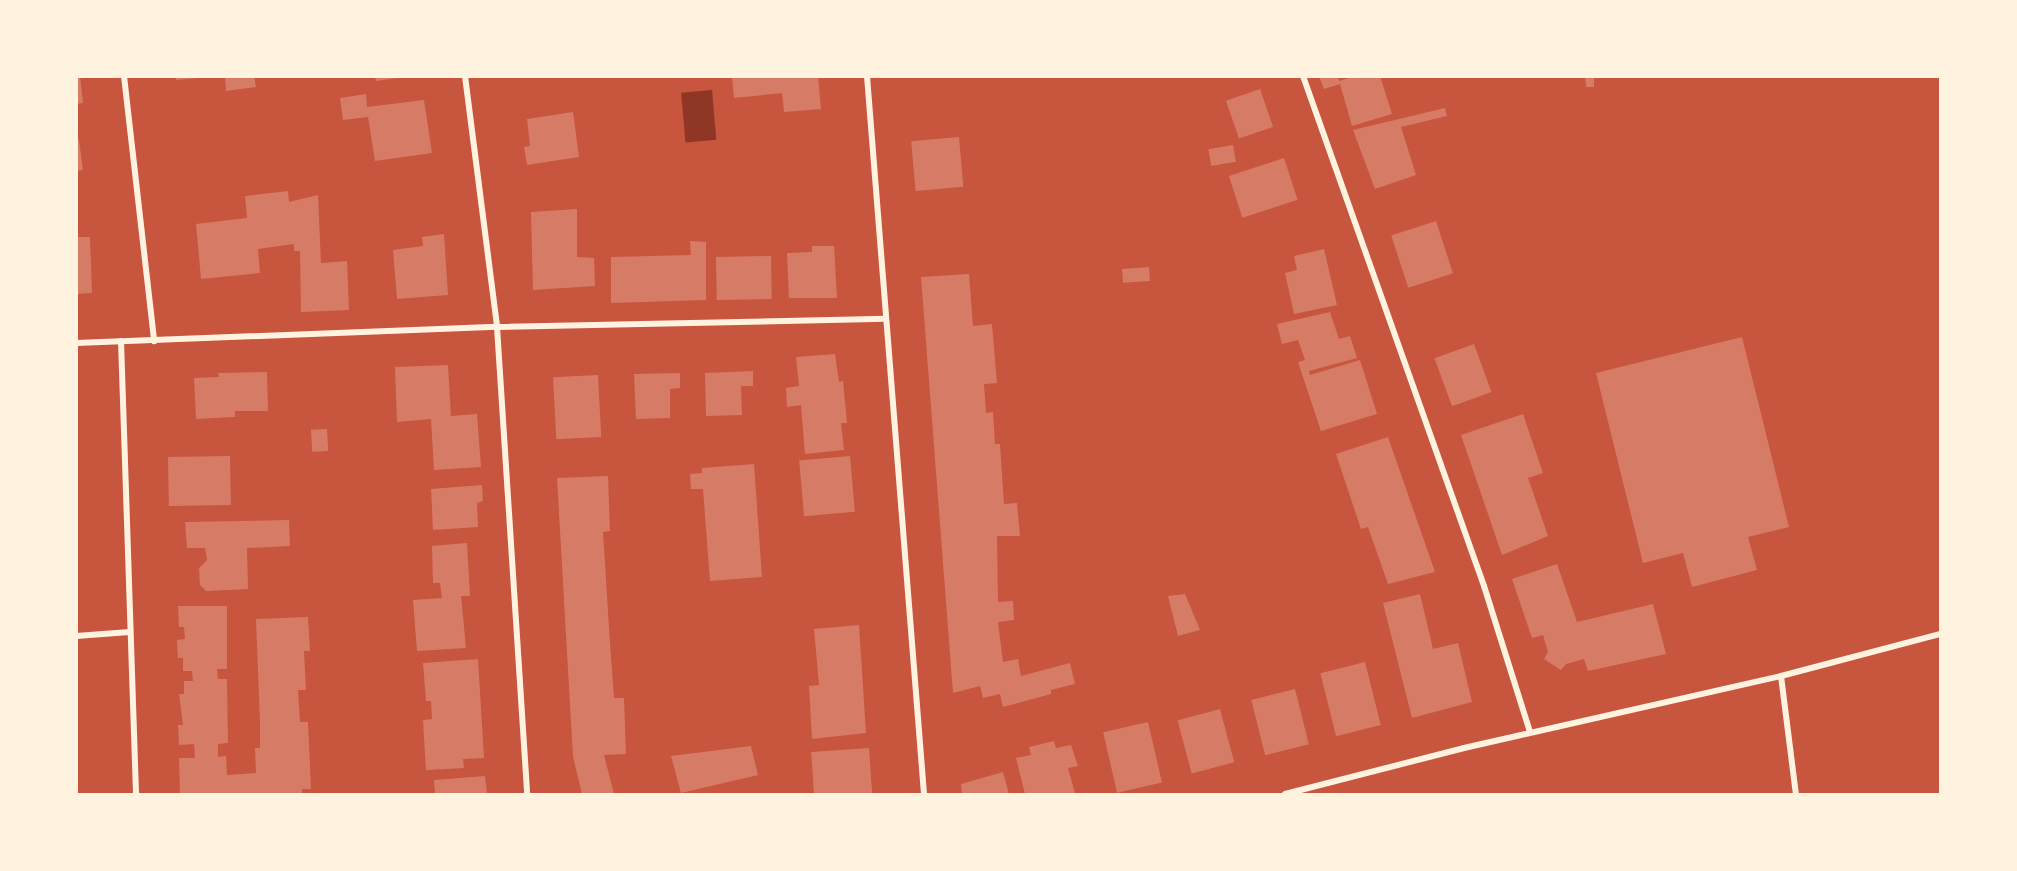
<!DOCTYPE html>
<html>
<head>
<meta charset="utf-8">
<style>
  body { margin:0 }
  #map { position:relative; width:2017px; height:871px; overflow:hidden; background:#c8553d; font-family:"Titillium Web",sans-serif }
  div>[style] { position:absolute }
  .water>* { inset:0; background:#8f3625; transform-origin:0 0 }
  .building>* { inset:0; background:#d67c66; transform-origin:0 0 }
  .minor>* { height:6px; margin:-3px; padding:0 3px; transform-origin:3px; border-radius:3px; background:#fff3e0 }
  span { translate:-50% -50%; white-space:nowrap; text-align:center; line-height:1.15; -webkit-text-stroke:5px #fff3e0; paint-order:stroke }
  .frame { position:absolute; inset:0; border:78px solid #fff3e0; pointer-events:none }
</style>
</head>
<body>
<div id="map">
  <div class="water">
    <i style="left:712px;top:90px;width:50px;height:31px;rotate:85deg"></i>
  </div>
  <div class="building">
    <i style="clip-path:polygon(76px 76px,80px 76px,83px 103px,76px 104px)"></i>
    <i style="clip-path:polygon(176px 76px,198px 76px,198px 78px,176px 80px)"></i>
    <i style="clip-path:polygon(225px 76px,254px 76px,256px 87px,226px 91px)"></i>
    <i style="clip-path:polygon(375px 76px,397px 76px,397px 78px,376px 81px)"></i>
    <i style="clip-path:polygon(732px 76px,818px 76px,821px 109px,784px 112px,782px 93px,734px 98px)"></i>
    <i style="clip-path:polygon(1319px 76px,1338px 76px,1339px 81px,1355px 76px,1380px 76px,1392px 114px,1352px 126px,1340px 84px,1324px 89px)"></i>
    <i style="clip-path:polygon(1585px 76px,1594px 77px,1594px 87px,1586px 87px)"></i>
    <i style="left:1260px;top:89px;width:40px;height:36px;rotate:71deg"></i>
    <i style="clip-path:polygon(366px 94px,367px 107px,424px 100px,432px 153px,375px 161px,368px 117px,343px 120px,340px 98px)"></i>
    <i style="clip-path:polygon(1445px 108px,1447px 116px,1401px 127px,1416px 175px,1375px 189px,1353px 130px)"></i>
    <i style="clip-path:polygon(573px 112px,579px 157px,527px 165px,524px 147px,530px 146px,527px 119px)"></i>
    <i style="left:959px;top:137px;width:50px;height:48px;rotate:85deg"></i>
    <i style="clip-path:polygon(76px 140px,79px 140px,83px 170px,76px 171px)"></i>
    <i style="left:1233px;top:145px;width:17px;height:25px;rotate:80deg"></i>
    <i style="left:1284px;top:158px;width:44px;height:58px;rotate:72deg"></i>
    <i style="clip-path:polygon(288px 191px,289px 202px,318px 195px,321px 263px,347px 261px,349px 310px,301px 312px,300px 251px,294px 251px,294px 244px,258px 249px,260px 273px,201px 279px,196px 224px,247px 218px,245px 196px)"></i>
    <i style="clip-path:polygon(577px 209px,577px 257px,594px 258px,595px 286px,533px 290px,531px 212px)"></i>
    <i style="left:1436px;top:221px;width:55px;height:47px;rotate:72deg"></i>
    <i style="clip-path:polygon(444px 234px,448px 295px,397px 299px,393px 250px,423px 246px,422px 237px)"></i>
    <i style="clip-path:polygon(76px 237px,90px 237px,92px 293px,76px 294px)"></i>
    <i style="clip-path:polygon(690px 241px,706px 242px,706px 300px,611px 303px,611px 257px,691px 255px)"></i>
    <i style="clip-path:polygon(812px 246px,834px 246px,837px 298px,789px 298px,787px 253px,812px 252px)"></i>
    <i style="clip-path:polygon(1324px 249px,1337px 305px,1294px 314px,1285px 273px,1297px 270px,1294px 256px)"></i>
    <i style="left:771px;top:256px;width:43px;height:55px;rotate:89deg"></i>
    <i style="left:1149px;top:267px;width:14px;height:27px;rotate:86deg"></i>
    <i style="clip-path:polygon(969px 274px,973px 326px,992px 324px,997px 383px,984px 384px,986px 413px,993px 412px,995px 444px,1000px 444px,1004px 504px,1017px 503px,1020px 536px,997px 536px,998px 602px,1013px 601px,1014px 620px,998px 622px,1003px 662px,1018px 659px,1021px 676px,1070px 663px,1075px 684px,1051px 690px,1051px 694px,1003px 707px,1000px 694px,983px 698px,980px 686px,953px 693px,921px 277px)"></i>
    <i style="clip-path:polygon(1330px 312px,1339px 339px,1350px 336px,1357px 358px,1309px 371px,1310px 375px,1360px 360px,1377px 414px,1321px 431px,1298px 362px,1305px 360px,1298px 340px,1282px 344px,1277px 324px)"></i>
    <i style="clip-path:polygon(1742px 337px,1789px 527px,1748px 537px,1757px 570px,1692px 587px,1683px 553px,1643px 563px,1596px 373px)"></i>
    <i style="left:1474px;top:344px;width:51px;height:42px;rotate:70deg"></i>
    <i style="clip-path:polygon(835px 354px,839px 382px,843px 381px,847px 423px,841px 423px,844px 450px,805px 454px,801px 405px,787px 407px,786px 388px,799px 386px,796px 357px)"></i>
    <i style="clip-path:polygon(448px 365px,451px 416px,477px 414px,481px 467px,434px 470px,431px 419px,397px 422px,395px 367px)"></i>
    <i style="clip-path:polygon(753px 371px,753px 386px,741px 386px,742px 415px,706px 416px,705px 373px)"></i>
    <i style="clip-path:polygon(267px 372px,268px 411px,235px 411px,235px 417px,196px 419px,194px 378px,219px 377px,218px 373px)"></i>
    <i style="clip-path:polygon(680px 373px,680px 388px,670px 389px,670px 418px,636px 419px,634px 374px)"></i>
    <i style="left:598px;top:375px;width:62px;height:45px;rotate:87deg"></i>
    <i style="clip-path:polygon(1523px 414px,1543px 473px,1528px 478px,1548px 536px,1502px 555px,1461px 435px)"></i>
    <i style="left:327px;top:429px;width:22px;height:16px;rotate:87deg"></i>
    <i style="clip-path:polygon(1388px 437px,1435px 572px,1388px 584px,1368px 527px,1361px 529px,1336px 454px)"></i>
    <i style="left:230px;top:456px;width:49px;height:62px;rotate:89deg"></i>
    <i style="left:850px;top:456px;width:56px;height:51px;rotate:85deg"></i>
    <i style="clip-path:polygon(754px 464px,762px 577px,710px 581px,703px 489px,691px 489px,690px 474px,702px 473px,702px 468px)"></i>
    <i style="clip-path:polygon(608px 476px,610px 531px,603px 532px,610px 643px,614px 698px,624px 698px,626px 754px,604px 755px,614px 794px,582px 794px,573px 757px,557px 478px)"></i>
    <i style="clip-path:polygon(482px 485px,483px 501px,477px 503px,478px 527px,433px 530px,431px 489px)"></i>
    <i style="clip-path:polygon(289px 520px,290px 546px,247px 548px,248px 589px,206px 591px,200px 585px,199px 568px,207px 560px,205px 548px,187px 548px,185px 522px)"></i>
    <i style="clip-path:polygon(467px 543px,470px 596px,461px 596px,466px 648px,417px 651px,413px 600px,442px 598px,440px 583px,433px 583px,432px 546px)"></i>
    <i style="clip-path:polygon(1557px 564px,1577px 622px,1653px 604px,1666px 654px,1588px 671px,1584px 659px,1566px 664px,1561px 670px,1544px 659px,1548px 652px,1543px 635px,1532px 638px,1512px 579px)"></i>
    <i style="clip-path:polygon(1185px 594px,1200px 630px,1178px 636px,1168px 596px)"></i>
    <i style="clip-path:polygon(1420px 594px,1433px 649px,1458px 643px,1472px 702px,1412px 718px,1383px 603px)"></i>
    <i style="clip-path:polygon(178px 606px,227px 606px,227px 669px,217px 669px,218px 679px,227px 679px,228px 743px,218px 744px,218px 757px,226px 756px,227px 775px,256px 773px,255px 748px,260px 748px,260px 723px,256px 619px,308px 617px,310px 651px,304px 651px,306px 690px,298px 690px,300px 722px,308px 722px,311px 789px,302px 789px,302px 794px,180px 794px,179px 758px,195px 758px,194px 744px,179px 745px,178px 725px,183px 725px,179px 694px,184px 694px,184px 681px,193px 681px,192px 671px,183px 671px,183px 658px,178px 658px,177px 640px,185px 639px,184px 627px,179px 627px)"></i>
    <i style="clip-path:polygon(859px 625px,866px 733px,812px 739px,809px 686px,819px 685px,814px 629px)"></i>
    <i style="clip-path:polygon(478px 659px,484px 758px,463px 759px,464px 768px,426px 770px,423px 720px,432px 719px,431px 701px,426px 701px,423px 663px)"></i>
    <i style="left:1365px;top:662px;width:65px;height:46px;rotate:76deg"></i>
    <i style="left:1295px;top:689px;width:57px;height:45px;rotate:76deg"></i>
    <i style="left:1220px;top:709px;width:55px;height:44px;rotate:75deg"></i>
    <i style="left:1148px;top:722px;width:62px;height:46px;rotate:77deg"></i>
    <i style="clip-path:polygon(1054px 741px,1056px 748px,1071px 745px,1078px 766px,1068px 768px,1075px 793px,1025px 794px,1016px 758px,1031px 755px,1029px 747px)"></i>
    <i style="clip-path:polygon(751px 746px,758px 775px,681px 793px,671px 756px)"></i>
    <i style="left:869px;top:748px;width:46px;height:58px;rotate:86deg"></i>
    <i style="clip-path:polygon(1003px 772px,1009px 794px,962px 794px,961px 784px)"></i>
    <i style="clip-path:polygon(485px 776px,487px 794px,435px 794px,434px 780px)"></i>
  </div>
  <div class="minor">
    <i style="left:124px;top:76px;width:267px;rotate:83.5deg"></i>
    <i style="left:465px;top:76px;width:253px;rotate:82.7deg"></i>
    <i style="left:497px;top:327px;width:468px;rotate:86.3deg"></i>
    <i style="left:867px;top:76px;width:720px;rotate:85.46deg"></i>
    <i style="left:1303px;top:76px;width:541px;rotate:70.46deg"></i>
    <i style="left:1484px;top:586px;width:153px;rotate:72.5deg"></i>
    <i style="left:121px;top:341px;width:453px;rotate:88.1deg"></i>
    <i style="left:76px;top:343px;width:421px;rotate:-2.2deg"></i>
    <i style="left:497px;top:327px;width:389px;rotate:-1.2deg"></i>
    <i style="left:76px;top:636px;width:54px;rotate:-4.2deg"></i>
    <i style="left:1781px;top:676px;width:119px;rotate:82.8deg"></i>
    <i style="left:1285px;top:794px;width:185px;rotate:-14.4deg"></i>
    <i style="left:1464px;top:748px;width:325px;rotate:-12.8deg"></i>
    <i style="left:1781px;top:676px;width:164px;rotate:-14.8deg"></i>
  </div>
  <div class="frame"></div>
</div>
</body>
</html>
